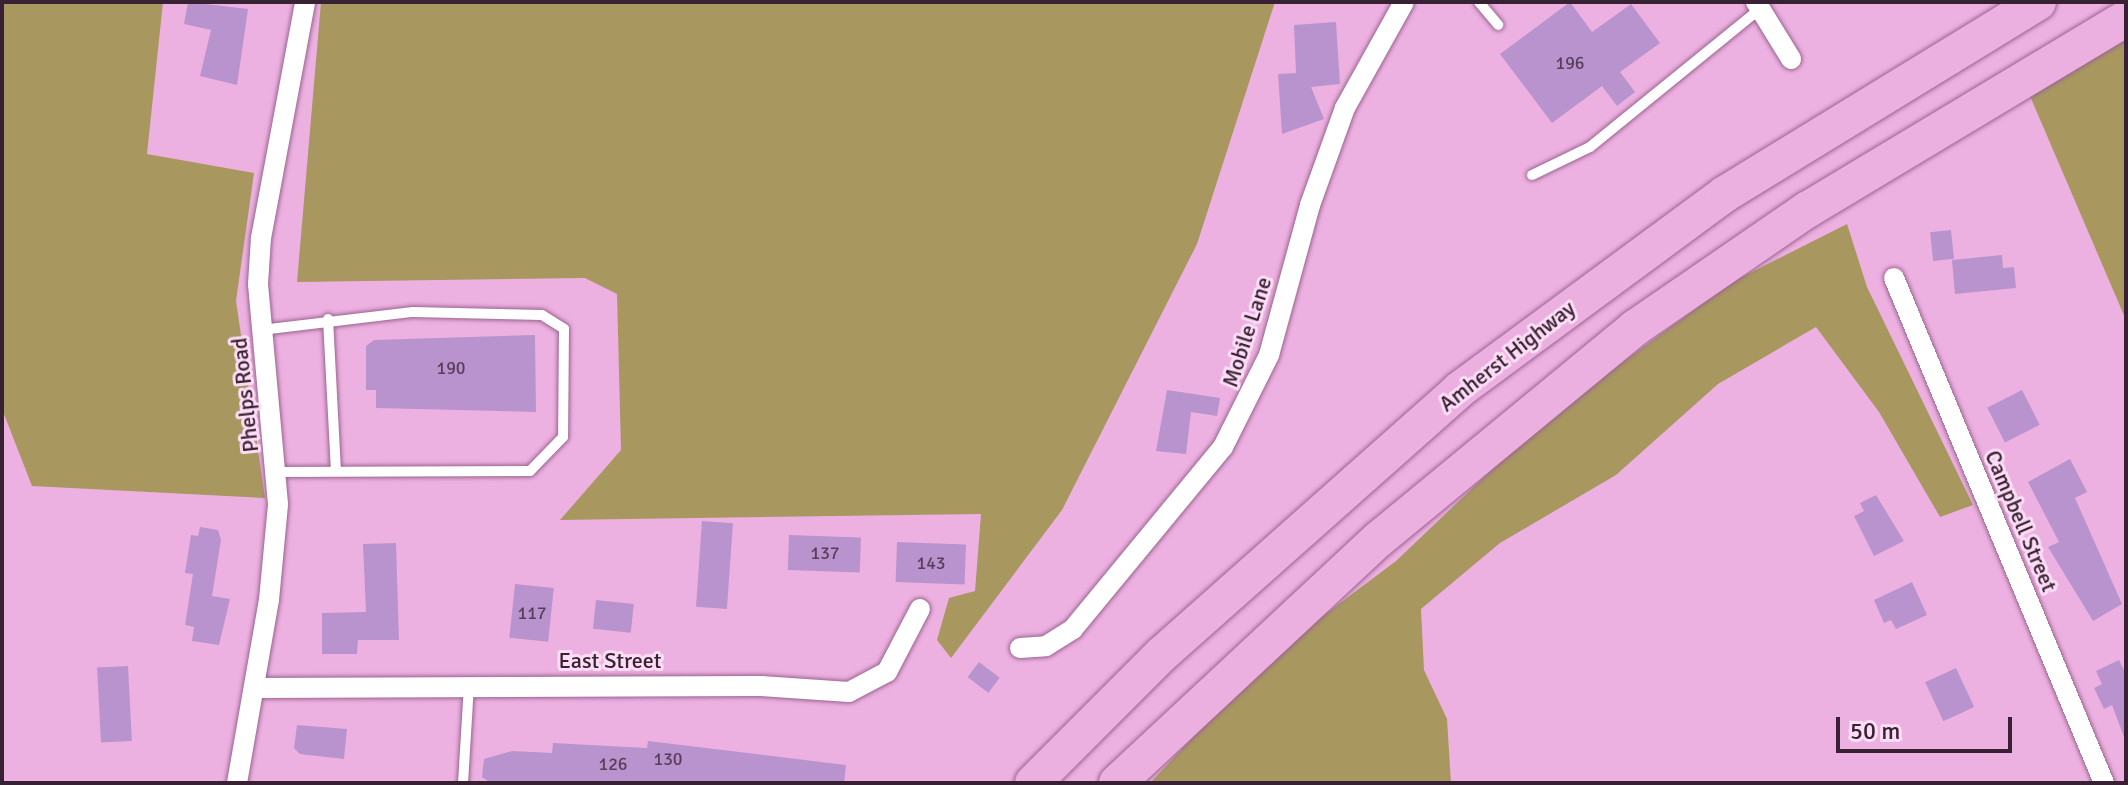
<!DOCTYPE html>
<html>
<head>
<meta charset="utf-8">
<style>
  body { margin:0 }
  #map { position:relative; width:2128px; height:785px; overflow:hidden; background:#edb1e1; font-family:Signika,sans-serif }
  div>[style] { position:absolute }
  .green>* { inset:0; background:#a89860 }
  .building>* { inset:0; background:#b993ce; transform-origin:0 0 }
  .roads { filter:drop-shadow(0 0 2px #9a6490) drop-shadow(0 0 2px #9a6490) }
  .service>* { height:10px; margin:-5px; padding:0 5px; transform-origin:5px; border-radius:5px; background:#fff }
  .minor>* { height:20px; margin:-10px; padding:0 10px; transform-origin:10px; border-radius:10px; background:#fff }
  .motorway>* { height:36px; margin:-18px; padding:0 18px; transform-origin:18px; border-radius:18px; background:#ecb0e0 }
  span { translate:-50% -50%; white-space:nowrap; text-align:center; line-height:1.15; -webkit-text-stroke:6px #fcddf5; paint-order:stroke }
  .number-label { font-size:18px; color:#583e5a }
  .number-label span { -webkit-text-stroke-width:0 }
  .street-label { font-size:22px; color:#382133 }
  .frame { position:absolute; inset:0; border:4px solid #382133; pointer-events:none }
  .scale { position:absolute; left:1836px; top:717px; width:176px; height:36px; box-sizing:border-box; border:4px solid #382133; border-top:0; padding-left:10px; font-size:24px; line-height:28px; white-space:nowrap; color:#382133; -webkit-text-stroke:6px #fcddf5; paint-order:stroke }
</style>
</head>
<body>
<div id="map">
  <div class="green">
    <i style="clip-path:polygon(2px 2px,163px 2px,147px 154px,254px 173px,236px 301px,265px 498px,32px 486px,2px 409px)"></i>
    <i style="clip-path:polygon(321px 2px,1275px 2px,1197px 244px,1062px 510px,951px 658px,937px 640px,949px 598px,975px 591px,981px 514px,560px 520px,621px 450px,617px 294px,585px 278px,297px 282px)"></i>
    <i style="clip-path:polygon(2126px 30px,2126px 320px,2030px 96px)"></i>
    <i style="clip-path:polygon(1847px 224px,1867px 287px,1973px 505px,1940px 517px,1879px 412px,1816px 327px,1718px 384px,1616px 475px,1500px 543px,1421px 609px,1424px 670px,1447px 719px,1451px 783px,1150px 783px,1267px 658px,1396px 561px,1545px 419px,1732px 282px)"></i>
  </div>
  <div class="building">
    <i style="clip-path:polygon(188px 2px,248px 9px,237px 85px,200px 76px,211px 30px,184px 24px)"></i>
    <i style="clip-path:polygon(1570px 2px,1592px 32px,1631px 4px,1660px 43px,1620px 72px,1635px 92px,1617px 106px,1602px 86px,1552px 123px,1500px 54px)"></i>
    <i style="clip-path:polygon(1336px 22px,1340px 84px,1311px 87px,1324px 119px,1282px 134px,1278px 74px,1296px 73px,1294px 25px)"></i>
    <i style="left:1951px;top:230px;width:29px;height:21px;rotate:84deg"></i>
    <i style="clip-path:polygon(2002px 255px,2003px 268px,2014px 267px,2016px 288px,1955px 294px,1952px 260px)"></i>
    <i style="clip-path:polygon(535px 335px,536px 412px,376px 408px,376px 390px,366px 390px,366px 346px,374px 340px)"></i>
    <i style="clip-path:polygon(1167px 390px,1220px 398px,1217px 416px,1191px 412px,1186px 454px,1156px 451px)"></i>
    <i style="left:2022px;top:390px;width:39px;height:39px;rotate:63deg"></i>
    <i style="clip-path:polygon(2070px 459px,2087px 492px,2075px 498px,2122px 604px,2093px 621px,2048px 547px,2059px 542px,2028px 482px)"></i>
    <i style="clip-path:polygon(1876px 495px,1904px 541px,1874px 556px,1854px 516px,1864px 511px,1860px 503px)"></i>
    <i style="left:702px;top:521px;width:31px;height:86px;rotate:4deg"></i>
    <i style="clip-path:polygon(200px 527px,218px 530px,221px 540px,212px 596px,230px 599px,219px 645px,192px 641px,194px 627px,185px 625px,193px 574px,185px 573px,191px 535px,198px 536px)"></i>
    <i style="left:789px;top:535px;width:72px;height:35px;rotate:2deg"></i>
    <i style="left:897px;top:542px;width:69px;height:40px;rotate:2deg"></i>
    <i style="clip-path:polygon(396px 543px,399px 640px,358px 640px,357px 654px,322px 654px,322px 613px,366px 612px,363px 544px)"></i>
    <i style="clip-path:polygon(1912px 582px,1927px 615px,1896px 629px,1891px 620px,1884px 623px,1874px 600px)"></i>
    <i style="left:515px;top:584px;width:39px;height:54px;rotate:6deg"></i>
    <i style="left:596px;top:600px;width:38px;height:29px;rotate:6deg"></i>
    <i style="clip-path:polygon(2119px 660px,2126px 674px,2124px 737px,2112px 705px,2104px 709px,2094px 688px,2102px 684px,2096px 671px)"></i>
    <i style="left:979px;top:662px;width:26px;height:19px;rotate:37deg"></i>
    <i style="left:128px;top:666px;width:75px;height:31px;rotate:87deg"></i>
    <i style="left:1956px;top:668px;width:43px;height:34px;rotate:65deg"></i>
    <i style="clip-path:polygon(297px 725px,347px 729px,344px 759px,300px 754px,294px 748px)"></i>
    <i style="clip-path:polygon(648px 741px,846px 765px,844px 783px,491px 783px,482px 777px,484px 759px,512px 751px,552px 753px,553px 743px,647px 748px)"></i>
  </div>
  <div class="roads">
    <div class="service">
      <i style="left:1479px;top:2px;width:30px;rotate:50deg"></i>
      <i style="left:1532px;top:175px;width:64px;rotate:-25.8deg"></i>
      <i style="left:1590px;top:147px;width:219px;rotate:-39.1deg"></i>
      <i style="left:328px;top:319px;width:152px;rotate:87deg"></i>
      <i style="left:261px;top:330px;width:153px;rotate:-6.8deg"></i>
      <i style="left:413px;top:312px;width:129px;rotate:1.3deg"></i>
      <i style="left:542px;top:315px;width:26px;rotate:32deg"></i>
      <i style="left:564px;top:329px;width:108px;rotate:90.5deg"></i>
      <i style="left:563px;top:437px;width:47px;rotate:134.1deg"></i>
      <i style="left:530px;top:471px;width:253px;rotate:179.8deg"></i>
      <i style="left:463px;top:783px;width:98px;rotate:-86.5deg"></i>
    </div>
    <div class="minor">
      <i style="left:1756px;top:2px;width:67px;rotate:58.4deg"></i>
      <i style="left:1894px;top:278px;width:547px;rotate:67.42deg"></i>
      <i style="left:1020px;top:648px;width:26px;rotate:-4deg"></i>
      <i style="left:1046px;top:646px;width:32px;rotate:-32deg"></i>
      <i style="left:1073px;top:629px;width:236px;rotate:-50.5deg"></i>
      <i style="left:1223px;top:447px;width:103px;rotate:-63.4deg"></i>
      <i style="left:1269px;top:355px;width:156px;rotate:-74.7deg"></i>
      <i style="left:1310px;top:205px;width:103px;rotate:-70.2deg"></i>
      <i style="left:1345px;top:108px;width:121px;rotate:-60.9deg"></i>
      <i style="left:255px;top:688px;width:506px;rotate:-0.23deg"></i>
      <i style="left:761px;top:686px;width:88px;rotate:3.9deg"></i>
      <i style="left:849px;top:692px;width:43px;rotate:-27.8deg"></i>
      <i style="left:887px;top:672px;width:71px;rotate:-62.4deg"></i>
      <i style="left:237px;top:783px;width:186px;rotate:-80.1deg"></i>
      <i style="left:269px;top:600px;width:96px;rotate:-84.6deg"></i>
      <i style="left:278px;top:504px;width:221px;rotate:-95.2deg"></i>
      <i style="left:258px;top:284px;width:46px;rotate:-86.3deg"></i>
      <i style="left:261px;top:238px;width:240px;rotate:-79.4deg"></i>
    </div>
    <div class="motorway">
      <i style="left:1033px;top:783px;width:181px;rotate:-45deg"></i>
      <i style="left:1161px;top:655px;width:399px;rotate:-41.6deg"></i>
      <i style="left:1459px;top:390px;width:330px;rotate:-36.4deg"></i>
      <i style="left:1725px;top:194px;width:367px;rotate:-31.5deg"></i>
      <i style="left:1117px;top:783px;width:358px;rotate:-43deg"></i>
      <i style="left:1379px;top:539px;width:332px;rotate:-39.5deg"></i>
      <i style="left:1635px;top:328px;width:209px;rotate:-34.5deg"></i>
      <i style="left:1807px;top:210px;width:372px;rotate:-31deg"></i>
    </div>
  </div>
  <div class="number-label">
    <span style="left:1570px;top:63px">196</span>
    <span style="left:451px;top:368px">190</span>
    <span style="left:825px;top:553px">137</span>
    <span style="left:931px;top:563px">143</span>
    <span style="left:532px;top:613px">117</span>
    <span style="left:668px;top:759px">130</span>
    <span style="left:613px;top:764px">126</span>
  </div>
  <div class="street-label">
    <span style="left:1247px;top:332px;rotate:-72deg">Mobile Lane</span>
    <span style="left:1507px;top:356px;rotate:-38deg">Amherst Highway</span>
    <span style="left:245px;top:395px;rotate:-96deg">Phelps Road</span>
    <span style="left:2021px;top:521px;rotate:67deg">Campbell Street</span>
    <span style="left:610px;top:661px">East Street</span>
  </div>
  <div class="frame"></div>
  <div class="scale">50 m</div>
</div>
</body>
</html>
